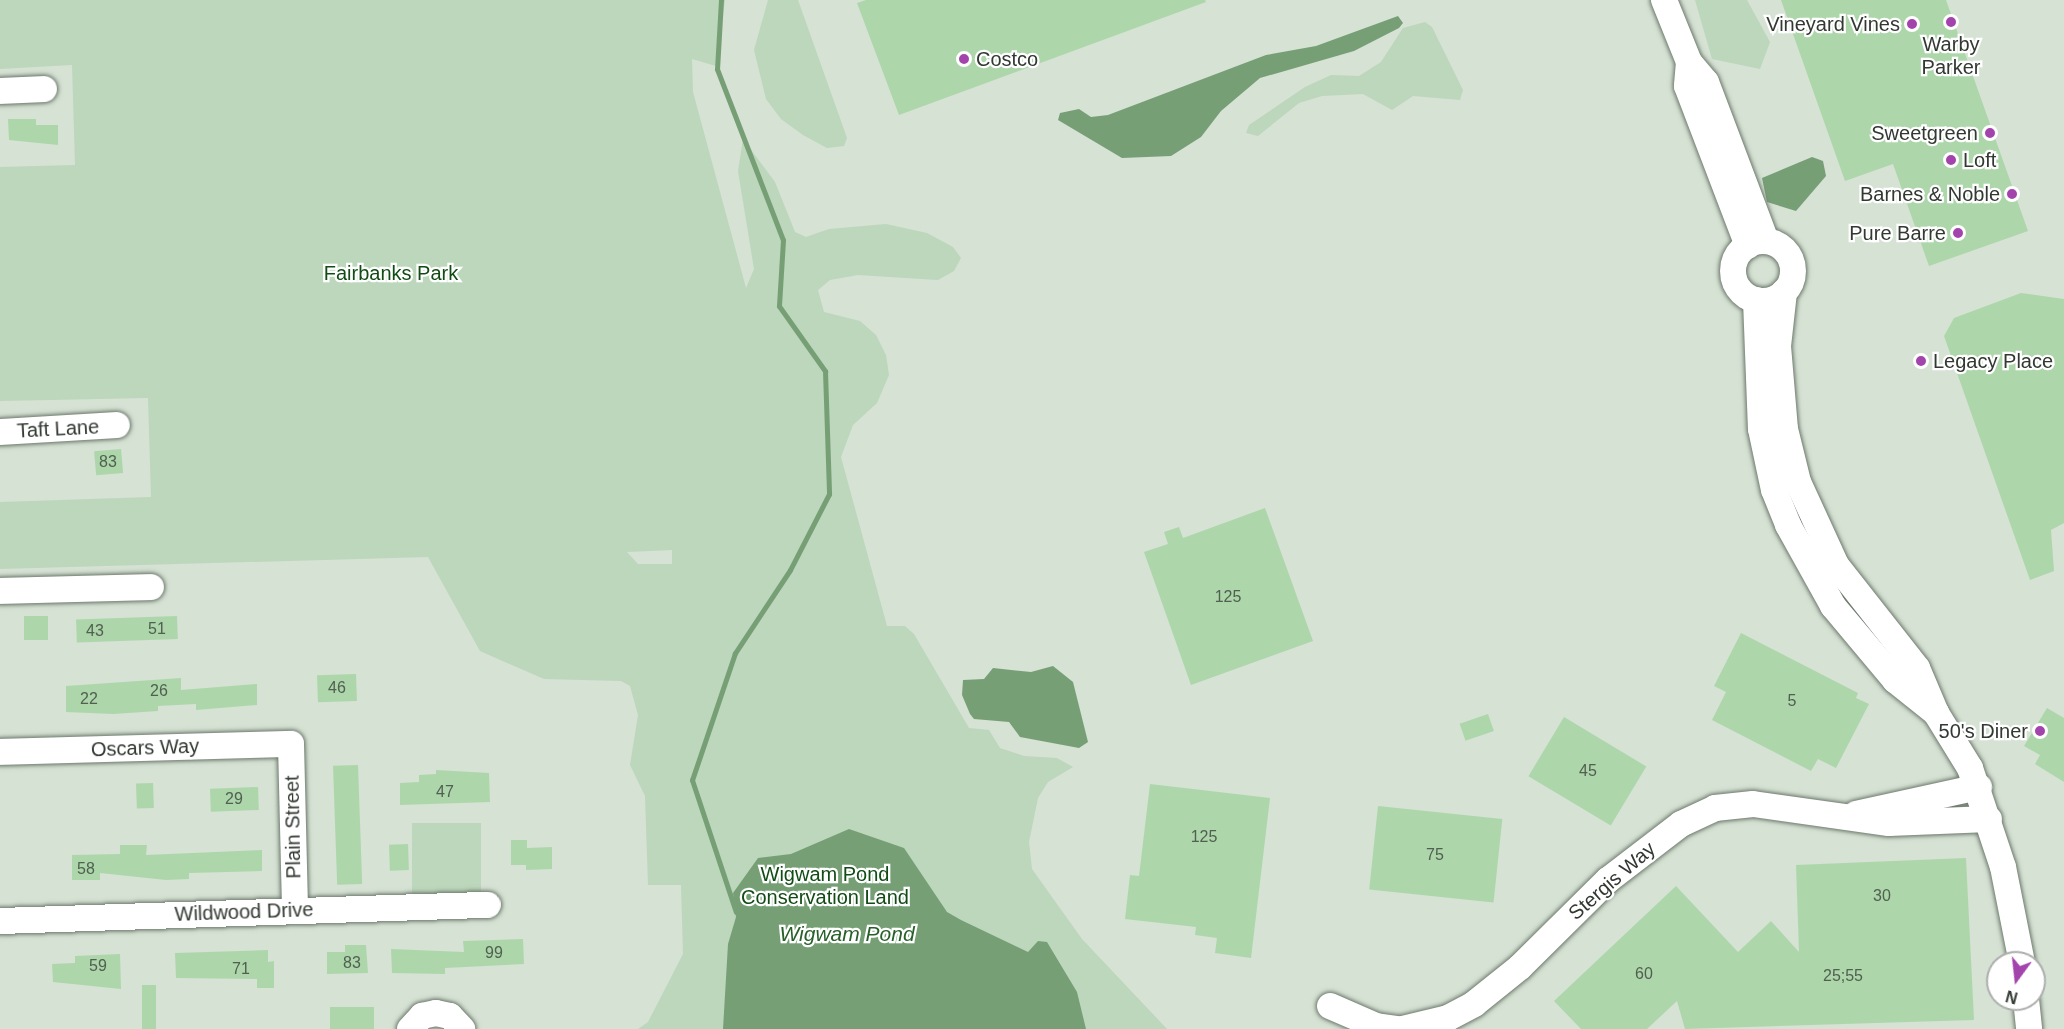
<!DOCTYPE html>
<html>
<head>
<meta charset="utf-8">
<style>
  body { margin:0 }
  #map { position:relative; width:2064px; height:1029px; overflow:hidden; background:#d5e2d4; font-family:Arial,sans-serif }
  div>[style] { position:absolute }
  .green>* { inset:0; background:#bcd7bb; transform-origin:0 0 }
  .water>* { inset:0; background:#779f76 }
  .stream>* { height:5px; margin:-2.5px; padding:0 2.5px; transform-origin:2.5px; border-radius:2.5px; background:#779f76 }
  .building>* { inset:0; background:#add7ab; transform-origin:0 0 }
  .roads { filter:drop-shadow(0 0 2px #6d796c) drop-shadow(0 0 2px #6d796c) }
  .minor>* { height:26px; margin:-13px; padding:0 13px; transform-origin:13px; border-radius:13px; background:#fff }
  .minor>.ring { margin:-13px; padding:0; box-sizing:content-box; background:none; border:26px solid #fff; border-radius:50% }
  .dots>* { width:16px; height:16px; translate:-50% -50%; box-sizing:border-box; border:3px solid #fff; border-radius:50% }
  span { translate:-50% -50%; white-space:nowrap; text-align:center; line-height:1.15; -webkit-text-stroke:4.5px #fff; paint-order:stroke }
  .number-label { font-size:16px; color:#516050 }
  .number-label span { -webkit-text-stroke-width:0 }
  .poi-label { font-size:20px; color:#323832 }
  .right { translate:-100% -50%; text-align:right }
  .left { translate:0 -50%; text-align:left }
  .park-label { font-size:20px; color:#114c15 }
  .street-label { font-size:20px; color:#323832 }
  .water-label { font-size:21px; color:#276028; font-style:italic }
  .north { position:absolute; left:1986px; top:951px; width:60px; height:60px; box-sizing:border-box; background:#fff; border:2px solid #adafad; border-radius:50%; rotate:195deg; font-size:16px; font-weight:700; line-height:24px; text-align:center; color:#323832 }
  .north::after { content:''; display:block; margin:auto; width:21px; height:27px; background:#a344ad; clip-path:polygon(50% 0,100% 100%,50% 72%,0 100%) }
</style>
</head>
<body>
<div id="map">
  <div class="green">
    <i style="clip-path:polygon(evenodd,0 0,725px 0,716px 66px,692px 59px,693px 92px,746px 288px,754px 269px,738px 171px,743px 139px,775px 182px,795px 232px,806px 237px,829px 229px,886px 224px,927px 233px,953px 247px,961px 258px,954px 271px,938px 280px,858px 275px,830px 280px,818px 290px,824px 312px,860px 321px,876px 335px,886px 355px,889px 375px,877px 403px,853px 425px,841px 457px,887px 626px,905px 626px,914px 634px,969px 728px,989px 730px,1000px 748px,1024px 756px,1057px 758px,1073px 767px,1048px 782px,1038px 798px,1029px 842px,1032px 869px,1082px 939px,1167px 1029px,638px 1029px,648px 1022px,683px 954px,681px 885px,648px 885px,645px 796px,630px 765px,638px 715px,630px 686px,621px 681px,544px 679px,480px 651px,428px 557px,0 569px,0 502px,151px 497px,148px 398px,0 401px,0 167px,75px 165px,72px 65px,0 69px,0 0,672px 550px,672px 564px,638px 564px,627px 552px,672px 550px)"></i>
    <i style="clip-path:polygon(768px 0,798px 0,847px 138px,844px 146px,827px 148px,803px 135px,781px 119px,766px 99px,754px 50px)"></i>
    <i style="clip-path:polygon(1695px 0,1747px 0,1770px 42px,1760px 69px,1712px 59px)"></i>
    <i style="clip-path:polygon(1425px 22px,1432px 27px,1463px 90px,1460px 100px,1413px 96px,1392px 110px,1363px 94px,1322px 96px,1299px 103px,1258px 136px,1246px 133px,1249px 125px,1305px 87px,1331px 75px,1359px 76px,1381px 62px,1403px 28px)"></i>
    <i style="left:481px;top:823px;width:73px;height:69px;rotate:90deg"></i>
  </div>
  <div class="water">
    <i style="clip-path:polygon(1398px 16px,1403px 23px,1399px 28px,1354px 51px,1260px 78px,1221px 111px,1201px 137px,1171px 156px,1122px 158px,1058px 120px,1060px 113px,1079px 109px,1091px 117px,1108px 115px,1266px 55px,1316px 46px)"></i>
    <i style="clip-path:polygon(1812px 157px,1823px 161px,1826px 176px,1796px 211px,1767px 202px,1762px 178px)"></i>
    <i style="clip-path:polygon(1053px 666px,1073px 682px,1088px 742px,1079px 748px,1020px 737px,1009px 722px,974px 719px,970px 714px,962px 695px,963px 680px,984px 679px,993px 668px,1031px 672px)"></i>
    <i style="clip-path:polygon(849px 829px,904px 848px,947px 912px,961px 920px,1028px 952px,1038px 941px,1047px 942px,1077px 992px,1086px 1029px,723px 1029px,728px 944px,736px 917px,733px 893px,758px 858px,791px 854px)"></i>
  </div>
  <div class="stream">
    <i style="left:721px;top:0;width:69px;rotate:93.3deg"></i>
    <i style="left:717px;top:69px;width:183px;rotate:68.9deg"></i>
    <i style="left:783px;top:240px;width:66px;rotate:93.5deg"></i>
    <i style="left:779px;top:306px;width:80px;rotate:54.7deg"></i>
    <i style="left:825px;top:371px;width:123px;rotate:88.1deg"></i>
    <i style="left:829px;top:494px;width:85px;rotate:117.2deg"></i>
    <i style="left:790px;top:570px;width:100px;rotate:123.5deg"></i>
    <i style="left:735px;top:653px;width:134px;rotate:108.7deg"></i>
    <i style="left:692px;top:780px;width:139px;rotate:71.6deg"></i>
  </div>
  <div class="building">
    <i style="clip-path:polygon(866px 0,1205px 0,1206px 2px,899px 115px,857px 3px)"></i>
    <i style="clip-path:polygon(1781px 0,1946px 0,2028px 231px,1929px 266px,1893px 164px,1845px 181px)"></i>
    <i style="clip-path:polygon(8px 119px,36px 119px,36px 125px,58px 125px,58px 145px,9px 140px)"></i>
    <i style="clip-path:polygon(2021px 293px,2064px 299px,2064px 523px,2051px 530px,2054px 571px,2030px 580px,1944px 336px,1954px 318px)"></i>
    <i style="left:121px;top:449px;width:24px;height:27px;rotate:85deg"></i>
    <i style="clip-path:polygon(1265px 508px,1313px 641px,1191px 685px,1144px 552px,1168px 544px,1164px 532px,1179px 527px,1183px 538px)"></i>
    <i style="left:24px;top:616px;width:24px;height:24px"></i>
    <i style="left:177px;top:616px;width:23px;height:101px;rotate:88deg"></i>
    <i style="clip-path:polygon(1741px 633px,1858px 693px,1856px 698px,1869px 704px,1836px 768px,1818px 759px,1811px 771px,1712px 720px,1726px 692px,1714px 686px)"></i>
    <i style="left:356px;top:674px;width:27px;height:39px;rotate:88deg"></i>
    <i style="clip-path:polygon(181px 678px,181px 690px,257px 684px,257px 705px,196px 710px,196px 704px,158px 706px,158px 711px,113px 714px,66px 712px,66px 686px)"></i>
    <i style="clip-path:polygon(2047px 708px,2064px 718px,2064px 782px,2035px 764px,2040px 755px,2024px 746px)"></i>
    <i style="left:1488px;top:714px;width:18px;height:30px;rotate:71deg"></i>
    <i style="left:1564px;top:717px;width:96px;height:69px;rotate:31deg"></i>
    <i style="left:358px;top:765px;width:119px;height:25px;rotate:88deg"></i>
    <i style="clip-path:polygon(436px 770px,489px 773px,490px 802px,400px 805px,400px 783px,419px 782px,419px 775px,436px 774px)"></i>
    <i style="left:153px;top:783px;width:25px;height:17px;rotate:88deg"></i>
    <i style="clip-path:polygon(1150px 784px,1270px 798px,1251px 958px,1215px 953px,1217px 938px,1195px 935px,1196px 927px,1125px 919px,1130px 875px,1139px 876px)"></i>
    <i style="left:258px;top:787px;width:23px;height:48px;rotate:88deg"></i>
    <i style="left:1378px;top:806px;width:125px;height:84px;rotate:6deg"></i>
    <i style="clip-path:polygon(511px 840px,527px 840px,527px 848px,552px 847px,552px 869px,526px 870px,526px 865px,511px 865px)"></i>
    <i style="left:408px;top:844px;width:26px;height:19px;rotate:88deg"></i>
    <i style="clip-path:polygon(120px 845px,147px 845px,146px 855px,262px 850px,262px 871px,189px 873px,189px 879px,166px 880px,100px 873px,100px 880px,72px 880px,72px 855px,120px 854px)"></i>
    <i style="clip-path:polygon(1966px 858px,1974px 1020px,1685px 1029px,1677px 1001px,1647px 1029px,1581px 1029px,1554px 1001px,1676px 886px,1738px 952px,1771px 921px,1799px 952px,1796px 865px)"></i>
    <i style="clip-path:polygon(523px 939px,524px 964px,445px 968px,445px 974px,392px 973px,391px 949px,464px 952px,463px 941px)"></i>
    <i style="clip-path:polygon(345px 945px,366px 945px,368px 973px,327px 974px,327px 952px,345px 952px)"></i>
    <i style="clip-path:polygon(268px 950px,268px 962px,274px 961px,274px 988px,257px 988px,257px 979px,176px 978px,175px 953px)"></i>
    <i style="clip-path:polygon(120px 954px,121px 989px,53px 982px,52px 964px,75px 963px,75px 956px)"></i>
    <i style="left:142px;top:985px;width:14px;height:44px"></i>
    <i style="left:374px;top:1007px;width:22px;height:44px;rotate:90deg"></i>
  </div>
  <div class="roads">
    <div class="minor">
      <i style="left:1664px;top:0;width:67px;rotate:68deg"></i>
      <i style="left:1689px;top:62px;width:26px;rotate:50deg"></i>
      <i style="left:1706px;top:82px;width:170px;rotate:69.3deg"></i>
      <i style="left:1689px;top:62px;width:24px;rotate:95deg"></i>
      <i style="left:1687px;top:86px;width:171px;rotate:69.1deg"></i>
      <i style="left:0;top:91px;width:44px;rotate:-2.6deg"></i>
      <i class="ring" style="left:1733px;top:241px;width:34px;height:34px"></i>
      <i style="left:1784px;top:292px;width:54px;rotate:96.3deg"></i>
      <i style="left:1778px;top:346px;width:83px;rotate:85.2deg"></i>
      <i style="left:1785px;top:429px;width:55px;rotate:76.2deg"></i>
      <i style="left:1798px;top:482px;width:91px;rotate:65.4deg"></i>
      <i style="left:1836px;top:565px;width:131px;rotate:51.8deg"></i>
      <i style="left:1917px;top:668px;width:49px;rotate:67.1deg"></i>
      <i style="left:1936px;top:713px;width:65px;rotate:58.3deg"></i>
      <i style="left:1970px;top:768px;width:104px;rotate:71.6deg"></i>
      <i style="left:2003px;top:867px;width:98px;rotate:78.8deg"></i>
      <i style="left:1756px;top:300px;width:129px;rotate:87.8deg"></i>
      <i style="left:1761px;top:429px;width:62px;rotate:78deg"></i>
      <i style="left:1774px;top:490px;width:38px;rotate:68deg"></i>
      <i style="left:1788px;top:525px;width:93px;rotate:60.9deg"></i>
      <i style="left:1833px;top:606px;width:97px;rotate:50deg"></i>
      <i style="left:1895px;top:680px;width:53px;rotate:38.8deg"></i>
      <i style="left:0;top:432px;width:117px;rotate:-3.4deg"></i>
      <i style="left:0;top:591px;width:151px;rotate:-1.5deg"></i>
      <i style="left:0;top:752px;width:291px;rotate:-1.6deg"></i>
      <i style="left:291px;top:744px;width:166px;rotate:88.6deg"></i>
      <i style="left:1856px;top:814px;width:126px;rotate:-12.4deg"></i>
      <i style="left:0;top:921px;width:488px;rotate:-1.9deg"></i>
      <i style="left:2026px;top:999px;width:30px;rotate:84deg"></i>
      <i style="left:1330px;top:1006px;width:50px;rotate:23.5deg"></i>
      <i style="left:1376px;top:1026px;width:22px;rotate:8deg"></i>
      <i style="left:410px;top:1029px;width:18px;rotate:-47deg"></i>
      <i style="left:422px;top:1016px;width:14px;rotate:-12deg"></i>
      <i style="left:436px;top:1013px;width:14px;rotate:12deg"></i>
      <i style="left:450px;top:1016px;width:18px;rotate:47deg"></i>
      <i style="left:1403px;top:1029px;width:46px;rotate:-13.7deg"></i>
      <i style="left:1448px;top:1018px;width:30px;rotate:-28deg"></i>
      <i style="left:1474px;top:1004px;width:59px;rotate:-38.8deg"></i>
      <i style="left:1520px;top:967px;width:124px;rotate:-44.7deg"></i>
      <i style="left:1608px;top:880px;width:92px;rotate:-37.5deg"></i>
      <i style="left:1681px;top:824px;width:38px;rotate:-25deg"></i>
      <i style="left:1715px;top:808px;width:38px;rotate:-6deg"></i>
      <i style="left:1753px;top:804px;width:137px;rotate:8deg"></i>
      <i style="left:1889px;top:823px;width:100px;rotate:-2.3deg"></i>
    </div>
  </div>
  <div class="dots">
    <i style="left:1951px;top:22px;background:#a344ad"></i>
    <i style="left:1912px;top:24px;background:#a344ad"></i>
    <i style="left:964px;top:59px;background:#a344ad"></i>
    <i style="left:1990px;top:133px;background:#a344ad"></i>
    <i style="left:1951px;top:160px;background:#a344ad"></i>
    <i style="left:2012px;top:194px;background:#a344ad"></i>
    <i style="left:1958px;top:233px;background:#a344ad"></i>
    <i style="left:1921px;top:361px;background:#a344ad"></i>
    <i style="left:2040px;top:731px;background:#a344ad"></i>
  </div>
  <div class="number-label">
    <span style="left:108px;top:462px">83</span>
    <span style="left:1228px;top:597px">125</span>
    <span style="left:157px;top:629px">51</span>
    <span style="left:95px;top:631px">43</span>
    <span style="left:337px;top:688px">46</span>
    <span style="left:159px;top:691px">26</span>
    <span style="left:89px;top:699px">22</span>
    <span style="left:1792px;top:701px">5</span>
    <span style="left:1588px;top:771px">45</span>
    <span style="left:445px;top:792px">47</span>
    <span style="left:234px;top:799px">29</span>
    <span style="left:1204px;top:837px">125</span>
    <span style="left:1435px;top:855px">75</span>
    <span style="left:86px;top:869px">58</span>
    <span style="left:1882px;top:896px">30</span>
    <span style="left:494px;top:953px">99</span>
    <span style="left:352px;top:963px">83</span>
    <span style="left:98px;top:966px">59</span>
    <span style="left:241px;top:969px">71</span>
    <span style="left:1644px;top:974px">60</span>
    <span style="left:1843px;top:976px">25;55</span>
  </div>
  <div class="poi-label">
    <span class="right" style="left:1900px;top:24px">Vineyard Vines</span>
    <span style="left:1951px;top:56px">Warby<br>Parker</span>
    <span class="left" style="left:976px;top:59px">Costco</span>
    <span class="right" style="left:1978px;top:133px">Sweetgreen</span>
    <span class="left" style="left:1963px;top:160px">Loft</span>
    <span class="right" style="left:2000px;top:194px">Barnes &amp; Noble</span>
    <span class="right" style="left:1946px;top:233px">Pure Barre</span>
    <span class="left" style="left:1933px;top:361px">Legacy Place</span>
    <span class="right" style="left:2028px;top:731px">50's Diner</span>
  </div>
  <div class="park-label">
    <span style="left:391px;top:273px">Fairbanks Park</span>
    <span style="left:825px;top:886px">Wigwam Pond<br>Conservation Land</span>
  </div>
  <div class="street-label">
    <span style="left:58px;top:429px;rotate:-3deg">Taft Lane</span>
    <span style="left:145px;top:748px;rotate:-2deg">Oscars Way</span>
    <span style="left:293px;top:827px;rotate:-91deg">Plain Street</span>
    <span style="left:1612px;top:881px;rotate:-41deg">Stergis Way</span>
    <span style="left:244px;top:912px;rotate:-2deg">Wildwood Drive</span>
  </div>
  <div class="water-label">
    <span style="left:847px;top:934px">Wigwam Pond</span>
  </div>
  <div class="north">N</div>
</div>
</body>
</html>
